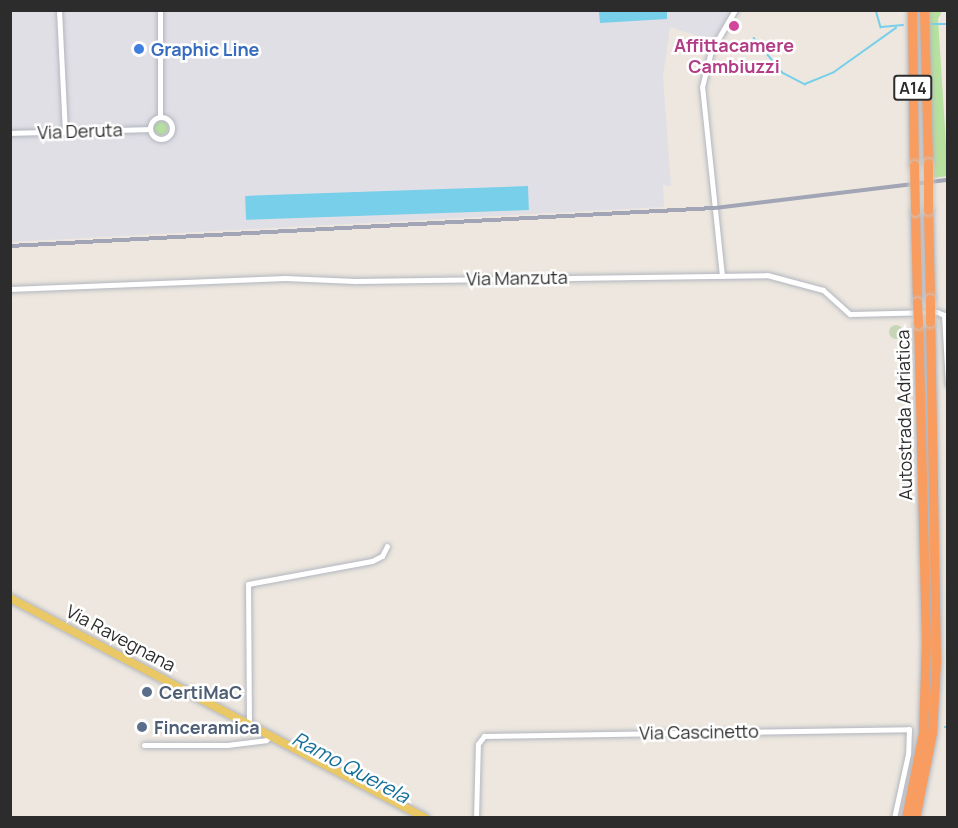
<!DOCTYPE html>
<html>
<head>
<meta charset="utf-8">
<style>
  body { margin:0 }
  #map { position:relative; width:958px; height:828px; overflow:hidden; background:#ede7df; font-family:Manrope,sans-serif }
  div>[style] { position:absolute }
  .industrial>* { inset:0; background:#e1dfe6 }
  .green>* { inset:0; background:#b7e19e }
  .round { border-radius:50% }
  .cemetery>* { inset:0; background:#c7d6b7 }
  .water>* { inset:0; background:#77cfea; transform-origin:0 0 }
  .stream>* { height:1.5px; margin:-0.75px; padding:0 0.75px; transform-origin:0.75px; border-radius:0.75px; background:#77cfea }
  .roads { filter:drop-shadow(0 0 2px #b2b6bf) drop-shadow(0 0 2px #b2b6bf) }
  .street>* { height:5px; margin:-2.5px; padding:0 2.5px; transform-origin:2.5px; border-radius:2.5px; background:#fff }
  .street>.ring { margin:-2.5px; padding:0; box-sizing:content-box; background:none; border:5px solid #fff; border-radius:50% }
  .primary>* { height:8px; margin:-4px; padding:0 4px; transform-origin:4px; border-radius:4px; background:#ebc866 }
  .highway>* { height:9px; margin:-4.5px; padding:0 4.5px; transform-origin:4.5px; border-radius:4.5px; background:#f89c5f }
  .rail>* { height:4px; margin-top:-2px; transform-origin:0; background:repeating-linear-gradient(90deg,#fff 0 4.5px,#a2a5b5 0 9px); box-sizing:border-box; border-block:2px solid #a2a5b5 }
  .bridges { filter:drop-shadow(0 0 2px #c8c8c8) drop-shadow(0 0 2px #c8c8c8) }
  .highway-bridge>* { height:9px; margin:-4.5px; padding:0 4.5px; transform-origin:4.5px; border-radius:4.5px; background:#f89c5f }
  .dots>* { width:16px; height:16px; translate:-50% -50%; box-sizing:border-box; border:3px solid #fff; border-radius:50% }
  span { translate:-50% -50%; white-space:nowrap; text-align:center; line-height:1.15; -webkit-text-stroke:5px #fff; paint-order:stroke }
  .shield-label span { padding:2px 4px; background:#fff; border:2px solid; border-radius:4px; -webkit-text-stroke-width:0 }
  .shield-label { font-size:16px; color:#2c2c2c; font-weight:700 }
  .hotel-label { font-size:18px; color:#b23c85; font-weight:700 }
  .shop-label { font-size:18px; color:#366cbe; font-weight:700 }
  .left { translate:0 -50%; text-align:left }
  .street-label { font-size:18px; color:#2c2c2c }
  .service-label { font-size:18px; color:#4e5e75; font-weight:700 }
  .water-label { font-size:20px; color:#136f99; font-style:italic }
  .frame { position:absolute; inset:0; border:12px solid #2c2c2c; pointer-events:none }
</style>
</head>
<body>
<div id="map">
  <div class="industrial">
    <i style="clip-path:polygon(727px 10px,730px 14px,713px 41px,670px 27px,663px 77px,671px 186px,663px 185px,664px 207px,11px 242px,11px 11px)"></i>
  </div>
  <div class="green">
    <i style="clip-path:polygon(928px 11px,942px 11px,938px 19px,948px 176px,933px 178px)"></i>
    <i class="round" style="left:154px;top:121px;width:14px;height:14px"></i>
  </div>
  <div class="cemetery">
    <i class="round" style="left:889px;top:325px;width:14px;height:14px"></i>
  </div>
  <div class="water">
    <i style="clip-path:polygon(599px 11px,667px 11px,667px 19px,600px 23px)"></i>
    <i style="left:528px;top:186px;width:24px;height:283px;rotate:88deg"></i>
  </div>
  <div class="stream">
    <i style="left:876px;top:10px;width:18px;rotate:74deg"></i>
    <i style="left:881px;top:27px;width:22px;rotate:-5deg"></i>
    <i style="left:932px;top:24px;width:16px"></i>
    <i style="left:754px;top:38px;width:45px;rotate:50.4deg"></i>
    <i style="left:783px;top:73px;width:25px;rotate:27deg"></i>
    <i style="left:805px;top:84px;width:31px;rotate:-22deg"></i>
    <i style="left:834px;top:72px;width:76px;rotate:-35.4deg"></i>
    <i style="left:945px;top:727px;width:3px"></i>
  </div>
  <div class="roads">
    <div class="street">
      <i style="left:59px;top:10px;width:121px;rotate:87.2deg"></i>
      <i style="left:160px;top:10px;width:107px;rotate:90deg"></i>
      <i class="ring" style="left:150px;top:117px;width:17px;height:17px"></i>
      <i style="left:10px;top:133px;width:140px;rotate:-1.6deg"></i>
      <i style="left:722px;top:276px;width:190px;rotate:-96deg"></i>
      <i style="left:702px;top:87px;width:37px;rotate:-76deg"></i>
      <i style="left:711px;top:51px;width:48px;rotate:-59.7deg"></i>
      <i style="left:10px;top:289px;width:275px;rotate:-2.3deg"></i>
      <i style="left:285px;top:278px;width:70px;rotate:2.5deg"></i>
      <i style="left:355px;top:281px;width:412px;rotate:-0.8deg"></i>
      <i style="left:767px;top:275px;width:58px;rotate:15deg"></i>
      <i style="left:823px;top:290px;width:36px;rotate:42deg"></i>
      <i style="left:850px;top:314px;width:87px;rotate:-1.3deg"></i>
      <i style="left:937px;top:312px;width:8px;rotate:23deg"></i>
      <i style="left:944px;top:315px;width:69px;rotate:86.7deg"></i>
      <i style="left:249px;top:724px;width:140px;rotate:-90.4deg"></i>
      <i style="left:248px;top:584px;width:126px;rotate:-10.5deg"></i>
      <i style="left:372px;top:561px;width:11px;rotate:-27deg"></i>
      <i style="left:382px;top:556px;width:11px;rotate:-63deg"></i>
      <i style="left:144px;top:745px;width:83px"></i>
      <i style="left:227px;top:745px;width:39px;rotate:-7deg"></i>
      <i style="left:266px;top:740px;width:6px;rotate:-45deg"></i>
      <i style="left:476px;top:818px;width:74px;rotate:-88.5deg"></i>
      <i style="left:478px;top:744px;width:10px;rotate:-53deg"></i>
      <i style="left:484px;top:736px;width:425px;rotate:-0.9deg"></i>
      <i style="left:909px;top:729px;width:25px;rotate:92deg"></i>
      <i style="left:908px;top:754px;width:66px;rotate:102.3deg"></i>
    </div>
    <div class="primary">
      <i style="left:10px;top:598px;width:470px;rotate:27.9deg"></i>
    </div>
    <div class="highway">
      <i style="left:912px;top:10px;width:155px;rotate:89.3deg"></i>
      <i style="left:924px;top:10px;width:153px;rotate:88.5deg"></i>
      <i style="left:928px;top:210px;width:89px;rotate:88.7deg"></i>
      <i style="left:915px;top:211px;width:91px;rotate:88.7deg"></i>
      <i style="left:906px;top:818px;width:87px;rotate:-78.7deg"></i>
      <i style="left:923px;top:733px;width:89px;rotate:-88.1deg"></i>
      <i style="left:926px;top:644px;width:320px;rotate:-91.4deg"></i>
      <i style="left:915px;top:818px;width:87px;rotate:-78.7deg"></i>
      <i style="left:932px;top:733px;width:72px;rotate:-86.8deg"></i>
      <i style="left:936px;top:661px;width:339px;rotate:-91deg"></i>
    </div>
  </div>
  <div class="rail">
    <i style="left:10px;top:246px;width:706px;rotate:-3.09deg"></i>
    <i style="left:715px;top:208px;width:235px;rotate:-6.9deg"></i>
  </div>
  <div class="bridges">
    <div class="highway-bridge">
      <i style="left:928px;top:163px;width:47px;rotate:90deg"></i>
      <i style="left:914px;top:165px;width:46px;rotate:88.8deg"></i>
      <i style="left:930px;top:299px;width:23px;rotate:90deg"></i>
      <i style="left:917px;top:302px;width:22px;rotate:87deg"></i>
    </div>
  </div>
  <div class="dots">
    <i style="left:734px;top:26px;background:#d1479c"></i>
    <i style="left:139px;top:49px;background:#3f7fe0"></i>
    <i style="left:147px;top:692px;background:#5c6f8a"></i>
    <i style="left:142px;top:727px;background:#5c6f8a"></i>
  </div>
  <div class="shield-label">
    <span style="left:913px;top:88px">A14</span>
  </div>
  <div class="hotel-label">
    <span style="left:734px;top:56px">Affittacamere<br>Cambiuzzi</span>
  </div>
  <div class="shop-label">
    <span class="left" style="left:151px;top:49px">Graphic Line</span>
  </div>
  <div class="street-label">
    <span style="left:80px;top:131px;rotate:-2deg">Via Deruta</span>
    <span style="left:517px;top:278px;rotate:-1deg">Via Manzuta</span>
    <span style="left:904px;top:415px;rotate:-91deg">Autostrada Adriatica</span>
    <span style="left:121px;top:638px;rotate:28deg">Via Ravegnana</span>
    <span style="left:699px;top:732px;rotate:-1deg">Via Cascinetto</span>
  </div>
  <div class="service-label">
    <span class="left" style="left:159px;top:692px">CertiMaC</span>
    <span class="left" style="left:154px;top:727px">Finceramica</span>
  </div>
  <div class="water-label">
    <span style="left:351px;top:767px;rotate:28deg">Ramo Querela</span>
  </div>
  <div class="frame"></div>
</div>
</body>
</html>
